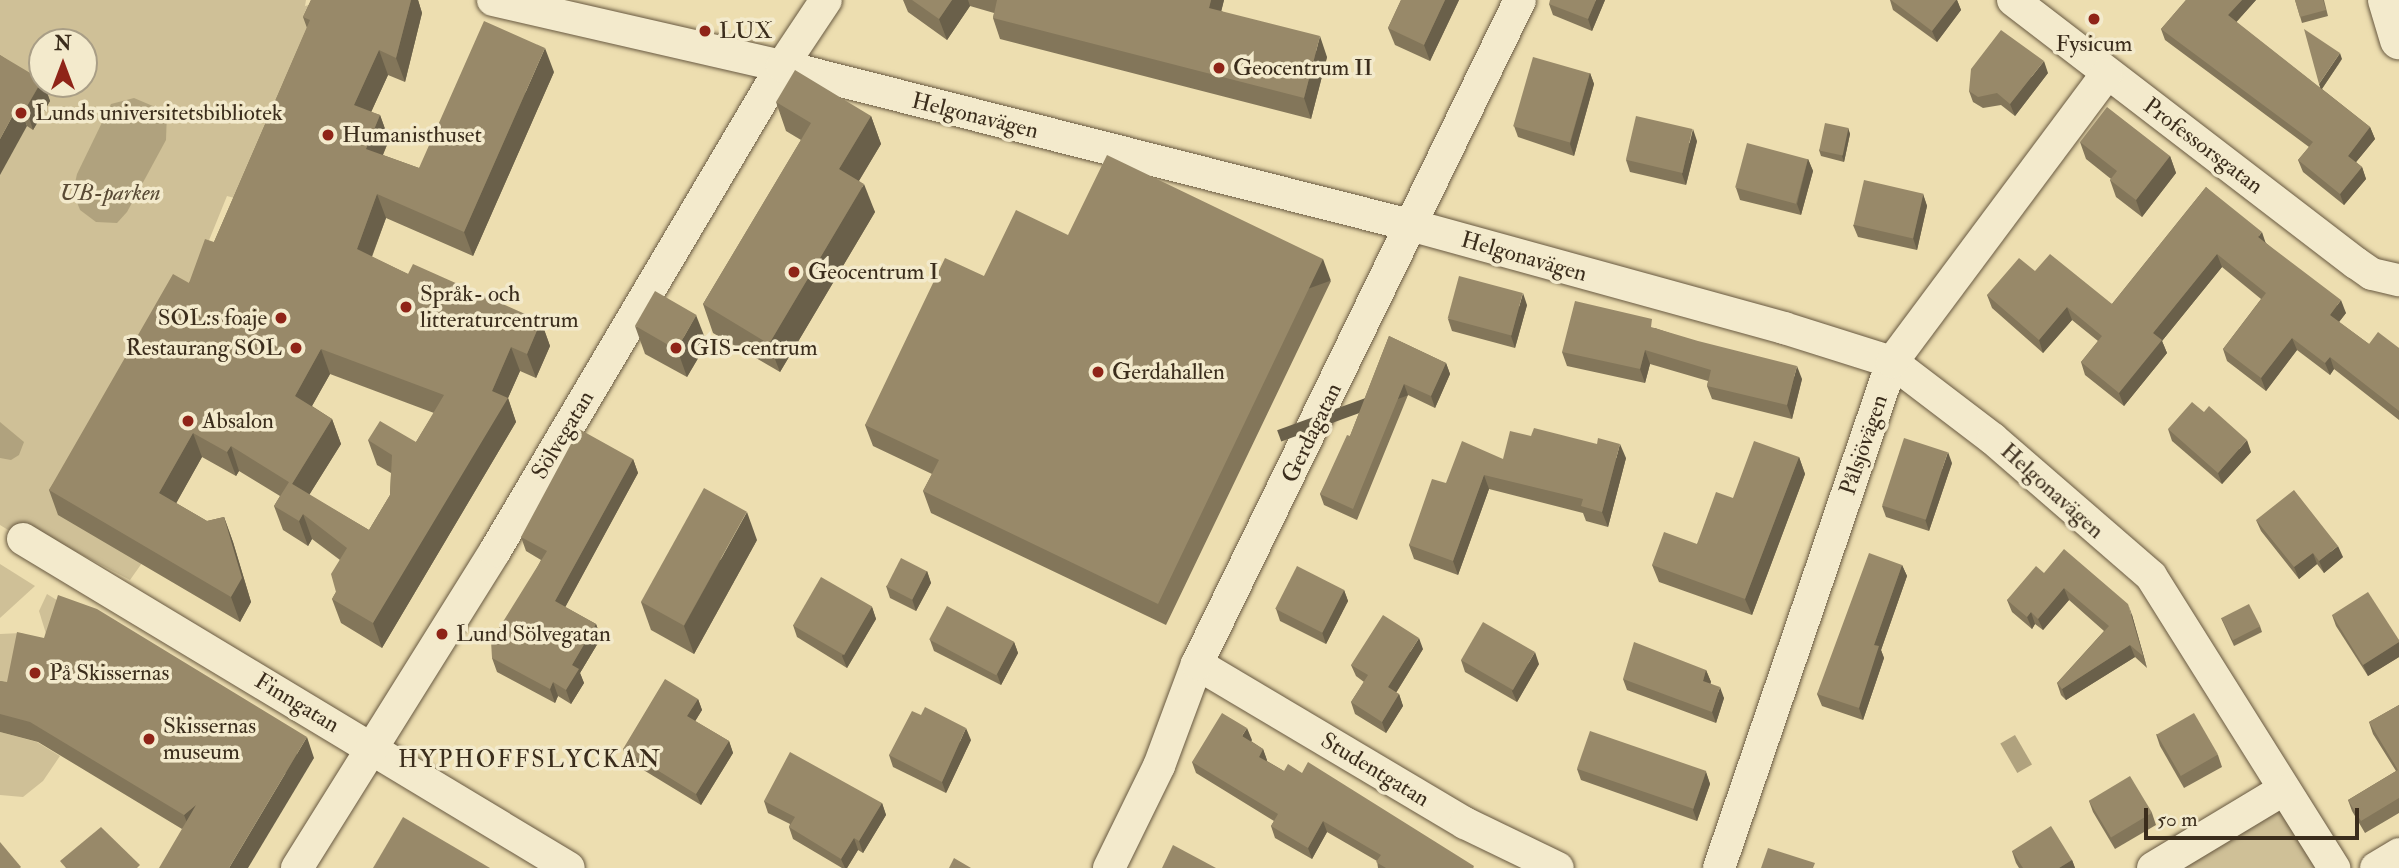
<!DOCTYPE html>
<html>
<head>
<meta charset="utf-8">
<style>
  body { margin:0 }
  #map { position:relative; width:2399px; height:868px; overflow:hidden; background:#eddeb0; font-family:"IM FELL Double Pica",serif }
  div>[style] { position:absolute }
  .green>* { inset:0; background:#cfc097 }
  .water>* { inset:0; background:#b0a27e; transform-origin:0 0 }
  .roads { filter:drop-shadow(0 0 2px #685941) drop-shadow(0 0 2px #685941) }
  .street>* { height:32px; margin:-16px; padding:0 16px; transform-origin:16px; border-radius:16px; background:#f3eacc }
  .secondary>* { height:38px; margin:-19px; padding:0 19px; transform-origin:19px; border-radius:19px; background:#f3eacc }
  .wall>* { inset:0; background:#83765a }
  .shaded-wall>* { inset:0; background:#6a604a; transform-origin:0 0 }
  .building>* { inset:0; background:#988969; transform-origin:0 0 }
  .dots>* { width:19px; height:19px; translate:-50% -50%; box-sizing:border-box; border:4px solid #f3eacc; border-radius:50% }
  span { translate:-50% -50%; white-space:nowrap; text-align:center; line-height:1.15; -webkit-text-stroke:7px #f3eacc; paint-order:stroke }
  .poi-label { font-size:23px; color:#3b2d1c }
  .left { translate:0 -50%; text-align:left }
  .right { translate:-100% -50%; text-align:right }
  .street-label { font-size:23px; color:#3b2d1c }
  .park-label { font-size:23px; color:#594a35; font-style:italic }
  .neighbourhood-label { font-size:24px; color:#3b2d1c; letter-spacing:2px }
  .north { position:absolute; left:28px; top:28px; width:70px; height:70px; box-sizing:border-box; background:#f3eacc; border:2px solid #a99e86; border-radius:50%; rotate:0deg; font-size:19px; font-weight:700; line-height:28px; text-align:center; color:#3b2d1c }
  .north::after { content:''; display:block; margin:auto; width:24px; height:32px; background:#8f2418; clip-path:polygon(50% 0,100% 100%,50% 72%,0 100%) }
  .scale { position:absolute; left:2144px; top:808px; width:215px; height:32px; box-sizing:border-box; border:4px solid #3b2d1c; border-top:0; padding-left:9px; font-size:21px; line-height:24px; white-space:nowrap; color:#3b2d1c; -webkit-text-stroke:5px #f3eacc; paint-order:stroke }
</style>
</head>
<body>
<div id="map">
  <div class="green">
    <i style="clip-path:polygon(evenodd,0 0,306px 0,305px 6px,331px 0,238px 199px,227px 196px,199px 265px,142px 563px,130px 580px,35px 530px,23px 539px,0 525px,0 0,42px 42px,84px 42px,84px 84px,42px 84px,42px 42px)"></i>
    <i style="clip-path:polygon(0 564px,35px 586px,0 618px)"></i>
    <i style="clip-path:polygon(47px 594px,104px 629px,47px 637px,39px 611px)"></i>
    <i style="clip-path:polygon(21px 633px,32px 637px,0 701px,0 634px)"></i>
    <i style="clip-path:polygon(0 732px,37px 742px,60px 756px,43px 781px,23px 797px,0 795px)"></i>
    <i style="clip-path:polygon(2281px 791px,2334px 868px,2153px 868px)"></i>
  </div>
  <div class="water">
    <i style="clip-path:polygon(134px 98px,167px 112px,166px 140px,127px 212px,117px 223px,96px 222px,80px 210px,73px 192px,77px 174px,111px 104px)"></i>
    <i style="clip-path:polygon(0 422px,24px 442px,19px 455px,11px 460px,0 458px)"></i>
    <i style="left:2015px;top:735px;width:34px;height:17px;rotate:60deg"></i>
  </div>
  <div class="roads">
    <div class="street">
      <i style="left:493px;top:0;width:296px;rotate:12.9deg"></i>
      <i style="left:782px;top:66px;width:652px;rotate:14.21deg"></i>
      <i style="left:1414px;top:226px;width:384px;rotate:15.4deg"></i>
      <i style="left:1784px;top:328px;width:113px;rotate:17.5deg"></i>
      <i style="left:1892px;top:362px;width:127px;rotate:37.3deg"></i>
      <i style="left:1993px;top:439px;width:209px;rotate:40.9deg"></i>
      <i style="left:2151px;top:576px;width:345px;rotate:57.9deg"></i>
      <i style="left:2013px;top:0;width:432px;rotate:37.5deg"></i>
      <i style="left:2356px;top:263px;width:19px;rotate:35deg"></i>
      <i style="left:2372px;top:274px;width:28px;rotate:13deg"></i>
      <i style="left:23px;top:539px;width:637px;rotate:31.07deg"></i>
      <i style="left:1197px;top:664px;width:312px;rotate:30.7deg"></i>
      <i style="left:1465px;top:823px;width:103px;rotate:25.8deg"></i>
      <i style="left:297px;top:868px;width:374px;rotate:-58deg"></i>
      <i style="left:495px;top:551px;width:564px;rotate:-59.38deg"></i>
      <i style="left:782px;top:66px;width:79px;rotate:-56.3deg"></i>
      <i style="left:1109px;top:868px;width:114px;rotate:-63.9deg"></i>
      <i style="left:1159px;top:766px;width:109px;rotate:-69.6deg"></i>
      <i style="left:1197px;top:664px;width:738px;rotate:-64.06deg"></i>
      <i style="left:1719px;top:868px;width:535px;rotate:-71.12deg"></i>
      <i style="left:1892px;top:362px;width:359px;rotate:-53.3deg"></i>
      <i style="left:2153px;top:868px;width:149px;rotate:-31deg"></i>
      <i style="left:2376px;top:868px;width:27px;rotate:-31deg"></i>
    </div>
    <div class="secondary">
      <i style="left:2387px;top:0;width:42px;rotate:73.3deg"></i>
    </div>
  </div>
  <div class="wall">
    <i style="clip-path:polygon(evenodd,311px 0,418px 0,422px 13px,405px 82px,388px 75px,371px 112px,380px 115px,389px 140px,383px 155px,419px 168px,554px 72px,473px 256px,386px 218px,372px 257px,408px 274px,541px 321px,550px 346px,536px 378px,520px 371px,508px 398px,516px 422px,382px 648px,341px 623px,332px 599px,336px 592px,340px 560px,312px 539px,308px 546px,283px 530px,274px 506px,280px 496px,239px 471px,236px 476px,202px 457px,176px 503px,207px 521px,224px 517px,233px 542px,251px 602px,240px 622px,58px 515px,49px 490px,189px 283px,214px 242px,307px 28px,303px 17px,311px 0,330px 374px,434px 413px,416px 442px,368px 440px,377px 465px,391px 473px,390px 495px,369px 530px,309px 495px,341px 444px,332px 419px,312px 406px,330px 374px)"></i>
    <i style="clip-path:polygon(903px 0,1224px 0,1221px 11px,1327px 57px,1311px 119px,1000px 39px,993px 18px,994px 13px,970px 6px,947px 40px,908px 12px)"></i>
    <i style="clip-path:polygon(1401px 0,1459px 0,1430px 61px,1395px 45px,1388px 28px)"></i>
    <i style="clip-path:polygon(1605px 0,1592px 31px,1553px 15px,1549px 4px)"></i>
    <i style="clip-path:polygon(1890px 0,1957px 0,1961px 10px,1937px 42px,1893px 10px)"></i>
    <i style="clip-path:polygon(2186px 0,2256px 0,2236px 22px,2320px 88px,2342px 59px,2322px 89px,2370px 127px,2375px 139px,2356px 162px,2362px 167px,2366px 179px,2344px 205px,2303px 172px,2298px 160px,2309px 147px,2165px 40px,2161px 29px)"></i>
    <i style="clip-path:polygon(2295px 0,2324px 0,2328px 16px,2302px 23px)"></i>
    <i style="clip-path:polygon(0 55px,42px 84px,44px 84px,50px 101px,33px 130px,27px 126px)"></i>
    <i style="clip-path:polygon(1590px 73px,1594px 84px,1574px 156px,1518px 137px,1514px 126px)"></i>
    <i style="clip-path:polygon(2048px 73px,2015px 116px,2001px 105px,1983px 108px,1973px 102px,1969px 91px)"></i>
    <i style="clip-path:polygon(776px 102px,871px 116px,881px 144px,859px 181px,875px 212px,780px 372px,713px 333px,703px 304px,801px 140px,786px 131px)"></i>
    <i style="clip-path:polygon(1848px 128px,1850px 134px,1844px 162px,1821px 156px,1819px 150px)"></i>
    <i style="clip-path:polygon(1697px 141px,1686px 185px,1630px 172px,1626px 160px)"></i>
    <i style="clip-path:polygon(2080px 142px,2170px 156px,2176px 173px,2142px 217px,2116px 197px,2110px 180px,2111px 179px,2086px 159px)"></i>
    <i style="clip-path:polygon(1808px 159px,1813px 171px,1801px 215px,1740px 200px,1736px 188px)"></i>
    <i style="clip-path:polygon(2206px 187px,2266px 243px,2346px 313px,2339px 322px,2369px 344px,2399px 348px,2399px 420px,2334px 369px,2330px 375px,2297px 350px,2266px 391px,2227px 361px,2223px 349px,2261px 299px,2222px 267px,2162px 341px,2167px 353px,2124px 406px,2085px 375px,2081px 362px,2098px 341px,2072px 320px,2043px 353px,1992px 308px,1987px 295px,2035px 271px,2112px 304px)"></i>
    <i style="clip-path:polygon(1923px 194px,1927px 206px,1917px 250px,1858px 237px,1853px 225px)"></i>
    <i style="clip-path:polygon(1068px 235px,1331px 281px,1166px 625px,931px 513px,923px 491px,932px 474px,873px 446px,865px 425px,984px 276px)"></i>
    <i style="clip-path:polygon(1527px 305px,1515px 348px,1452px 331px,1448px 319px)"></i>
    <i style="clip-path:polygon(635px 326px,707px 343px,687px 377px,645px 354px)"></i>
    <i style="clip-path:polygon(1655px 328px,1802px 379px,1792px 419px,1712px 399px,1707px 386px,1708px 381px,1650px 364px,1645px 383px,1567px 366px,1562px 352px)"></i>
    <i style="clip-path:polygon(1389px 336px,1446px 363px,1450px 374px,1435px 408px,1408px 395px,1357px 520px,1324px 505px,1320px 494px,1350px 436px)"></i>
    <i style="clip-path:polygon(2168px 429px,2251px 452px,2222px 484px,2172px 441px)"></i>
    <i style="clip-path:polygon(1799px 457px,1805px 474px,1752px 615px,1659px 582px,1652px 565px,1697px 544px,1733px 498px)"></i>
    <i style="clip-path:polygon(1626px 458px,1608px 527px,1586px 521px,1583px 513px,1489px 489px,1458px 575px,1414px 559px,1409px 545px,1446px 483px,1503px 459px)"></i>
    <i style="clip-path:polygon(633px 459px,638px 473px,565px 607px,596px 624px,601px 638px,580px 673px,584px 683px,571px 704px,558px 696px,555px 703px,497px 672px,492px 658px,541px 560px,526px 551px,521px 537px)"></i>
    <i style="clip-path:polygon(1952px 463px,1929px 531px,1886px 517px,1882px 506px)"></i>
    <i style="clip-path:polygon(2256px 520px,2343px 557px,2324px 573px,2317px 564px,2299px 579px,2261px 531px)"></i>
    <i style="clip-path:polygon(757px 540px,694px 654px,651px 630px,641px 602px)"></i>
    <i style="clip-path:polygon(1902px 565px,1907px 576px,1881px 650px,1884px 658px,1863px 720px,1822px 706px,1817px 694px)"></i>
    <i style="clip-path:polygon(927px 571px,931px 583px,916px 611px,890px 598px,886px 586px)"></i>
    <i style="clip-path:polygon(2044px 573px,2132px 615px,2147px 668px,2135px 657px,2066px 700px,2061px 695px,2057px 683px,2104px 631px,2069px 600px,2043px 630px,2035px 624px,2032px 629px,2012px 612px,2007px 600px)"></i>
    <i style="clip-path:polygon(1344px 590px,1348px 601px,1326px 644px,1280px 621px,1276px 609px)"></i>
    <i style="clip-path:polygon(872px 607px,876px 619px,847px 668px,797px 637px,793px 625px)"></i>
    <i style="clip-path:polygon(2332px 615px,2399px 640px,2399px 657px,2368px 676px,2336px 626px)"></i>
    <i style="clip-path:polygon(2221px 618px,2260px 626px,2262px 632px,2234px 646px)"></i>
    <i style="clip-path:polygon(930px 640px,1014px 642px,1018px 653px,1001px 685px,934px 651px)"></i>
    <i style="clip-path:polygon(1423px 649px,1396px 693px,1399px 694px,1403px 706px,1386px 733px,1355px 714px,1351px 702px,1364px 682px,1356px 676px,1351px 665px)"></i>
    <i style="clip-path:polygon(1461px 660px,1539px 664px,1517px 702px,1465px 672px)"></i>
    <i style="clip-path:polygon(1706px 670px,1711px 682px,1710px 683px,1724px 698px,1716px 723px,1627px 690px,1623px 679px)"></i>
    <i style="clip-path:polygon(0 681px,314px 758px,182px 829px,38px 742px,0 732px)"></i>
    <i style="clip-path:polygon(698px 699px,702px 710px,695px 721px,729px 741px,733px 753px,701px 805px,627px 760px,623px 749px)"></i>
    <i style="clip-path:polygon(2399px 705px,2399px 813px,2365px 833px,2352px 811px,2348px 800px,2396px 771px,2373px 734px,2369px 722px)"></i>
    <i style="clip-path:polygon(2156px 734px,2218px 755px,2222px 767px,2184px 788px,2160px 746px)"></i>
    <i style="clip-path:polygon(971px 740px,946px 793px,893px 767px,889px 755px)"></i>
    <i style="clip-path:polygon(1252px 740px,1251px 741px,1263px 749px,1267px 761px,1284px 771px,1302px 773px,1474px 868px,1378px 868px,1377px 861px,1327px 832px,1312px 859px,1275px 838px,1271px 826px,1274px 821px,1196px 773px,1192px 762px)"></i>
    <i style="clip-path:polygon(1577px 769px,1706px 772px,1710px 784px,1697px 821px,1581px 780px)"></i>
    <i style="clip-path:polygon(764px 801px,882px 803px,886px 815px,863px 853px,858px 850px,847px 868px,842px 868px,793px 839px,789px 827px,790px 824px,768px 813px)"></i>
    <i style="clip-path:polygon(2089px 801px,2152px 813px,2156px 825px,2115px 849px,2093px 812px)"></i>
    <i style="clip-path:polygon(2012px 851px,2072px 860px,2075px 868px,2019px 868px,2016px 863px)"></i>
  </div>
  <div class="shaded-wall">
    <i style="clip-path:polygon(411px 0,418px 0,422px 13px,405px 82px,396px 58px)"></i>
    <i style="clip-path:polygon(952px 0,968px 0,970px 6px,947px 40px,939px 19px)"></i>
    <i style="clip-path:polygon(1211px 0,1224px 0,1217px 29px,1209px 8px)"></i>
    <i style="clip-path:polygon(1445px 0,1459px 0,1430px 61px,1424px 45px)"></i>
    <i style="clip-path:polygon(1596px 0,1605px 0,1592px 31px,1588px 19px)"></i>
    <i style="clip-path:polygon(1956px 0,1957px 0,1961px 10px,1937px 42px,1932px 31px)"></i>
    <i style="clip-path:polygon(2242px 0,2256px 0,2232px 27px,2228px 15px)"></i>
    <i style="clip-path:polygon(1320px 36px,1327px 57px,1311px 119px,1304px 98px)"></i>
    <i style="clip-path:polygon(545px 48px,554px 72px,473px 256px,464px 232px)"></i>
    <i style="clip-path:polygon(379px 50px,388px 75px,363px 130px,354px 105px)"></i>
    <i style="clip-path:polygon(2340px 53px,2342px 59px,2321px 90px,2319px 84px)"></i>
    <i style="clip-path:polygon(2044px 61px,2048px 73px,2015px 116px,2010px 104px)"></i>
    <i style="clip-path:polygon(1590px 73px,1594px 84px,1574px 156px,1570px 144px)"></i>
    <i style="clip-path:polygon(42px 81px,42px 84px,44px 84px,50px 101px,33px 130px,26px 108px)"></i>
    <i style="clip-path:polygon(19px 104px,27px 126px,0 175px,0 139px)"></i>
    <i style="clip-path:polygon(380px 115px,389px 140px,375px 173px,366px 149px)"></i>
    <i style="clip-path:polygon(871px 116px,881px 144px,849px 197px,839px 169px)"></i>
    <i style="clip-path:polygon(2370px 127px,2375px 139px,2352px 167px,2348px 156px)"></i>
    <i style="clip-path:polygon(1848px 128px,1850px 134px,1844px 162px,1842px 156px)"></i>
    <i style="clip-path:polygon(1693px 129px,1697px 141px,1686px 185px,1682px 174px)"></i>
    <i style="clip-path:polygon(2170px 156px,2176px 173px,2142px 217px,2136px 200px)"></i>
    <i style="clip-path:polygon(1808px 159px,1813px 171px,1801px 215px,1797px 204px)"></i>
    <i style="clip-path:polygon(2362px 167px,2366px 179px,2344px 205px,2340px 194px)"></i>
    <i style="clip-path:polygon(864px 184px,875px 212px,780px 372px,769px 344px)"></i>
    <i style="clip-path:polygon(377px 194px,386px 218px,365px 274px,357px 249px)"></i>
    <i style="clip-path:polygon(1923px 194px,1927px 206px,1917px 250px,1913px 238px)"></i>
    <i style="clip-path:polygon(2262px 232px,2266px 244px,2258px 237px)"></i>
    <i style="clip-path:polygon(2217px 254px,2222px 267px,2162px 341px,2167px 353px,2124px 406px,2119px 393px,2153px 333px)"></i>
    <i style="left:1323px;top:259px;width:23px;height:382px;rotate:70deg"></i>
    <i style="clip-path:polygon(1523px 293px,1527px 305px,1515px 348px,1511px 336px)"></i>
    <i style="clip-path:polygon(2341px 300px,2346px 313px,2335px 327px,2330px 315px)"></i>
    <i style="clip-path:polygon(2067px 307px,2072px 320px,2043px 353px,2039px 340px)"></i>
    <i style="clip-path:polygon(696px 315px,707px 343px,687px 377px,677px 349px)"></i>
    <i style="clip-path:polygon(541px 321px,550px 346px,536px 378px,527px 354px)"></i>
    <i style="clip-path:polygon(2292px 338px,2297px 350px,2266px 391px,2261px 378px)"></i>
    <i style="clip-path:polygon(511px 347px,520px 371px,508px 398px,516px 422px,382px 648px,373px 623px,492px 391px)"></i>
    <i style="clip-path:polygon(321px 349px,330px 374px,304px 420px,295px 396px)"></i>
    <i style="clip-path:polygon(1645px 350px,1650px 364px,1645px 383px,1640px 369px)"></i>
    <i style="clip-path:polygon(2330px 357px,2334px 369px,2330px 375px,2325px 363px)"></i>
    <i style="clip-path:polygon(1446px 363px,1450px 374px,1435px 408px,1431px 396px)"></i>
    <i style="clip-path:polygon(1797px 366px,1802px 379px,1792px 419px,1787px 405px)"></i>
    <i style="left:1404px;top:384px;width:12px;height:135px;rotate:70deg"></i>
    <i style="clip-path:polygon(332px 419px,341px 444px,301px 508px,292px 484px)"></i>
    <i style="clip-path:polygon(193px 433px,202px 457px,168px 518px,159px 493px)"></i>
    <i style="clip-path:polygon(2247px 440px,2251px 452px,2222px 484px,2218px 473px)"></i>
    <i style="clip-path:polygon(1620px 444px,1626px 458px,1608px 527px,1602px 512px)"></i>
    <i style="clip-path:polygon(231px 446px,239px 471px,236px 476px,227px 452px)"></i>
    <i style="clip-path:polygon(1948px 452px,1952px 463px,1929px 531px,1925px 519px)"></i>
    <i style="clip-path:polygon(1799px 457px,1805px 474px,1752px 615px,1745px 599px)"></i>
    <i style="clip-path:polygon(633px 459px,638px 473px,561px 615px,555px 601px)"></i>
    <i style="clip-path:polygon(1484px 475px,1489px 489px,1458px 575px,1453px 561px)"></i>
    <i style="clip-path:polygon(747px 512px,757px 540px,694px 654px,684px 626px)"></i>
    <i style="clip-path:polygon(303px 514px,312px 539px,308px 546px,299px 521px)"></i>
    <i style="clip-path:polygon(224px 517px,233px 542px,251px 602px,240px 622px,231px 597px)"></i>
    <i style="clip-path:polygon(2338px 546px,2343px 557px,2324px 573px,2319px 561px)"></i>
    <i style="clip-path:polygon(2313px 553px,2317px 564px,2299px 579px,2294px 567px)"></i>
    <i style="clip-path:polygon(1902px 565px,1907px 576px,1881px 650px,1884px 658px,1863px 720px,1859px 708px,1874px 645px)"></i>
    <i style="clip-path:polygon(927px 571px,931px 583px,916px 611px,912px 599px)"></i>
    <i style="clip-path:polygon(2064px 588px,2069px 600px,2043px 630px,2038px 619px)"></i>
    <i style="clip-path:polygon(1344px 590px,1348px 601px,1326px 644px,1322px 632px)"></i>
    <i style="clip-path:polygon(2128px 604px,2132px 615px,2147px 668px,2143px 656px)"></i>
    <i style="clip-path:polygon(872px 607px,876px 619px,847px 668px,842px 656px)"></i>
    <i style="clip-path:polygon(2031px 612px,2035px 624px,2032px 629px,2027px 617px)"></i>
    <i style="clip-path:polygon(596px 624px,601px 638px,580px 673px,584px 683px,571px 704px,566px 690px,572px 665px)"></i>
    <i style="clip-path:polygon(1419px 638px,1423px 649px,1392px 699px,1388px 687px)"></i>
    <i style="clip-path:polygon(1014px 642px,1018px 653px,1001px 685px,997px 674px)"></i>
    <i style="clip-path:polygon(2399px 642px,2399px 657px,2368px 676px,2363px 665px)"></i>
    <i style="clip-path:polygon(2130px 645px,2135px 657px,2066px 700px,2062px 689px)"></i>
    <i style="clip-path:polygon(1535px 652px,1539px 664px,1517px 702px,1512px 691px)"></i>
    <i style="clip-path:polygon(1706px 670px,1711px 682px,1707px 693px,1703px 681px)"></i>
    <i style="clip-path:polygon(553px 682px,558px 696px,555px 703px,550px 689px)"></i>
    <i style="clip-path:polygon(1720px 687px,1724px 698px,1716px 723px,1712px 712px)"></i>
    <i style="clip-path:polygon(1399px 694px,1403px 706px,1386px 733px,1382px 722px)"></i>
    <i style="clip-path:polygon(698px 699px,702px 710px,691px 728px,687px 716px)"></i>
    <i style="clip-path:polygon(966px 728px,971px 740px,946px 793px,942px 782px)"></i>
    <i style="clip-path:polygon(1247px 728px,1252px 740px,1247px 748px,1242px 736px)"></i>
    <i style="clip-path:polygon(307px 737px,314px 758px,248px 868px,229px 868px)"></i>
    <i style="clip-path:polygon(729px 741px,733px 753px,701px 805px,696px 794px)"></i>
    <i style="clip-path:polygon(1263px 749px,1267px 760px,1263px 768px,1259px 757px)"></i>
    <i style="clip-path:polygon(1706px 772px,1710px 784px,1697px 821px,1693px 810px)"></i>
    <i style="clip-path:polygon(882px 803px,886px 815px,863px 853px,859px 841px)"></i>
    <i style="clip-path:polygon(196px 805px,192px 835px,184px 815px)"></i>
    <i style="clip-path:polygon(1323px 821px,1327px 832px,1312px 859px,1308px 848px)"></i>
    <i style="clip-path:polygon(854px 838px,858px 850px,847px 868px,845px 868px,841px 859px)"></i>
    <i style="clip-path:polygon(2072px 860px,2075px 868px,2059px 868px)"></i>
  </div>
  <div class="building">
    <i style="clip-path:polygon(311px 0,411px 0,396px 58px,379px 50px,354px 105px,380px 115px,366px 149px,419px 168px,484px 21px,545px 48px,464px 232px,377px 194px,357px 249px,408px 274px,413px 264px,541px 321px,527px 354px,511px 347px,492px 391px,508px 398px,373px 623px,332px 599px,336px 592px,331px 574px,347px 548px,303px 514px,299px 521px,274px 506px,289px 482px,369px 530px,390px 495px,392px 455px,368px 440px,380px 421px,416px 442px,444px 395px,321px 349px,295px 396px,332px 419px,292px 484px,231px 446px,227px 452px,193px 433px,159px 493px,207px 521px,224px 517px,242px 578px,231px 597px,49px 490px,173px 274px,189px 283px,205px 239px,214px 242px,310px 20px,303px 17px)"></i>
    <i style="clip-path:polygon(912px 0,952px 0,939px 19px)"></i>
    <i style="clip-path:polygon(997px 0,1211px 0,1209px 8px,1320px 36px,1304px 98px,993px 18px)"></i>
    <i style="clip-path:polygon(1401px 0,1445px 0,1424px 45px,1388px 28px)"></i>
    <i style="clip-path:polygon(1550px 0,1596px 0,1588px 19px,1549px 4px)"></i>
    <i style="clip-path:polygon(1891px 0,1956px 0,1932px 31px)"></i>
    <i style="clip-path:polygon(2186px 0,2242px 0,2228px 15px,2370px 127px,2348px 156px,2362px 167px,2340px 194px,2298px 160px,2313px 142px,2161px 29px)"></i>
    <i style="clip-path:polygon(2295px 0,2323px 0,2326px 10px,2300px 17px)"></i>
    <i style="clip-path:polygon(2304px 29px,2340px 53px,2319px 84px)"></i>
    <i style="clip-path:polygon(2001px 30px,2044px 61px,2010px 104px,1997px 93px,1978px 97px,1969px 91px,1971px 69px)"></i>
    <i style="clip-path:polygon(0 55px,42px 80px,26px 108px,19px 104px,0 139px)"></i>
    <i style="left:1533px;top:57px;width:59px;height:72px;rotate:16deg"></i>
    <i style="clip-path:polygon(795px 70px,871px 116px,839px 169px,864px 184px,769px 344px,703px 304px,811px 123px,776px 102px)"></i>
    <i style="clip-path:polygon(2107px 107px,2170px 156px,2136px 200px,2110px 180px,2117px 171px,2080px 142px)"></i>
    <i style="left:1636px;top:116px;width:58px;height:45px;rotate:13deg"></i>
    <i style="left:1825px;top:123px;width:24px;height:28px;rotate:12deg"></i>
    <i style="left:1747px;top:143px;width:63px;height:46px;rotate:15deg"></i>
    <i style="clip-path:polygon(1107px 155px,1323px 259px,1158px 604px,923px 491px,939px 460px,865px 425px,945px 258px,984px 276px,1016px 210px,1068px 235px)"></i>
    <i style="left:1864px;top:180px;width:61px;height:46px;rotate:13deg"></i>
    <i style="clip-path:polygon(2206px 187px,2262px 232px,2258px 237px,2341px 300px,2330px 315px,2369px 344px,2378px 332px,2399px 348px,2399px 411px,2330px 357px,2325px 363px,2292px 338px,2261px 378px,2223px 349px,2266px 293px,2217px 254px,2153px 333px,2162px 340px,2119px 393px,2081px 362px,2102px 336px,2067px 307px,2039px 340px,1987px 295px,2019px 258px,2035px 271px,2050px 254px,2112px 304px)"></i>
    <i style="left:1459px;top:276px;width:66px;height:44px;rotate:15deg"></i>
    <i style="left:655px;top:291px;width:48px;height:40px;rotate:30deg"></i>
    <i style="clip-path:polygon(1575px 301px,1652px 319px,1651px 327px,1698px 341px,1797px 366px,1787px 405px,1707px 386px,1711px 370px,1645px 350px,1640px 369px,1562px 352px)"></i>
    <i style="clip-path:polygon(1389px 336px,1446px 363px,1431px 396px,1404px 384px,1353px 509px,1320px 494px,1347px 435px,1350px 436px)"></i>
    <i style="clip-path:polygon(2192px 402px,2204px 412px,2209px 406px,2247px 440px,2218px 473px,2168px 429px)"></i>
    <i style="clip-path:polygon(1534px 428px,1597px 444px,1598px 438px,1620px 444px,1602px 512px,1581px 506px,1583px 499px,1484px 475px,1453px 561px,1409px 545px,1432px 479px,1446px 483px,1462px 441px,1503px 459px,1510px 431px,1531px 436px)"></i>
    <i style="clip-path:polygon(579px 429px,633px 459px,555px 601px,596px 624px,572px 665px,579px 669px,566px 690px,553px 682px,550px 689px,492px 658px,491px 641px,547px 551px,521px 537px)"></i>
    <i style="left:1904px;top:438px;width:46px;height:71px;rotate:18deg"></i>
    <i style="clip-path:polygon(1754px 441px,1799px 457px,1745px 599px,1652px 565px,1664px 532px,1697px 544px,1716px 492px,1733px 498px)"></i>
    <i style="left:704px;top:488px;width:49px;height:130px;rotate:29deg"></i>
    <i style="clip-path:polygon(2294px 490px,2338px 546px,2319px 561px,2313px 553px,2294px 567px,2256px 520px)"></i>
    <i style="clip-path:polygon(2064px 549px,2128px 604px,2143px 656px,2130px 645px,2062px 689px,2057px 683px,2109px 626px,2064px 588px,2038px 619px,2031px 612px,2027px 617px,2007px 600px,2036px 566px,2044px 573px)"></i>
    <i style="clip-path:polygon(1869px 553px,1902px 565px,1874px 645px,1879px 646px,1859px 708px,1817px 694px)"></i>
    <i style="left:901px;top:558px;width:29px;height:32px;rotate:27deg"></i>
    <i style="left:1297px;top:566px;width:53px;height:48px;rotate:27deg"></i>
    <i style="left:821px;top:577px;width:59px;height:56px;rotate:30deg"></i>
    <i style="clip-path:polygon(2368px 592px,2399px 640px,2399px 642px,2363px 665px,2332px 615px)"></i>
    <i style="clip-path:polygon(58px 595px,97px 609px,307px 737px,229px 868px,159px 868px,196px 805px,184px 815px,30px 722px,0 714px,0 681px,7px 682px,17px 632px,44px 638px)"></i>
    <i style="left:2249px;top:604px;width:25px;height:31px;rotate:63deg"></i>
    <i style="left:947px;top:606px;width:76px;height:38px;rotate:28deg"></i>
    <i style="clip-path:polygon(1383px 615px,1419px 638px,1388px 687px,1399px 694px,1382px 722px,1351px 702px,1368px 675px,1351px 665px)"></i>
    <i style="left:1483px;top:622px;width:60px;height:44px;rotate:30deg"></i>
    <i style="clip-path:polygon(1634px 642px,1706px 670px,1703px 681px,1720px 687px,1712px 712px,1623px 679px)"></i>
    <i style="clip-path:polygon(665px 679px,698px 699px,687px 716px,729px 741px,696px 794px,623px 749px)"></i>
    <i style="clip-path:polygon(2399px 705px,2399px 798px,2361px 821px,2348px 800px,2398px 770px,2369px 722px)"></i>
    <i style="clip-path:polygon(925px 707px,966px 728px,942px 782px,889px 755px,912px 711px,921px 715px)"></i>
    <i style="clip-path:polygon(1222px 713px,1247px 728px,1242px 736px,1263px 749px,1259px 757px,1284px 771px,1288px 764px,1302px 773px,1308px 762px,1474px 866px,1473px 868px,1386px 868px,1376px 862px,1381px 855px,1323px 821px,1308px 848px,1271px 826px,1278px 814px,1192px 762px)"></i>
    <i style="left:2194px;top:713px;width:48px;height:43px;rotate:60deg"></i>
    <i style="left:1590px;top:731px;width:123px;height:40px;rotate:19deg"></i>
    <i style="clip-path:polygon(790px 752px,882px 803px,859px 841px,854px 838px,841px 859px,789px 827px,795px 817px,764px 801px)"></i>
    <i style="left:2130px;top:776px;width:43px;height:48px;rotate:59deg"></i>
    <i style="clip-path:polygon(403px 817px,490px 868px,373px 868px)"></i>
    <i style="clip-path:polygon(2051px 826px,2072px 860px,2059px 868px,2023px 868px,2012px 851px)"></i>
    <i style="clip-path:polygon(101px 827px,140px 865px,137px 868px,66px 868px,60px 861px)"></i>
    <i style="clip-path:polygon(0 842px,21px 867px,20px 868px,0 868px)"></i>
    <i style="clip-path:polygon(1173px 845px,1216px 868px,1162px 868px)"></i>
    <i style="clip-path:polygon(1768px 848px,1815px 863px,1813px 868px,1761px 868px)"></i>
    <i style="clip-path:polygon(954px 858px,971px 868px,949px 868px)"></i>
  </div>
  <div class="dots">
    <i style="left:2094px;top:19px;background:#8f2418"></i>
    <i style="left:705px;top:31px;background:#8f2418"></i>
    <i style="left:1219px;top:68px;background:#8f2418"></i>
    <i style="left:21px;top:113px;background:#8f2418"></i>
    <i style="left:328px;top:135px;background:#8f2418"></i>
    <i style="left:794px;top:272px;background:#8f2418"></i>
    <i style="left:406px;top:307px;background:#8f2418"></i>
    <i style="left:281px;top:318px;background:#8f2418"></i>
    <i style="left:296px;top:348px;background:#8f2418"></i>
    <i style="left:676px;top:348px;background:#8f2418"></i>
    <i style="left:1098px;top:372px;background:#8f2418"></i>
    <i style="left:188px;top:421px;background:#8f2418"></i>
    <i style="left:442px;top:634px;background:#8f2418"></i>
    <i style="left:35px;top:673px;background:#8f2418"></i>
    <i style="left:149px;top:739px;background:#8f2418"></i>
  </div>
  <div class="poi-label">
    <span class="left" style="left:719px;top:31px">LUX</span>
    <span style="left:2094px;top:44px">Fysicum</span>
    <span class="left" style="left:1233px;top:68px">Geocentrum II</span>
    <span class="left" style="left:35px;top:113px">Lunds universitetsbibliotek</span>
    <span class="left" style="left:342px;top:135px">Humanisthuset</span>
    <span class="left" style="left:808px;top:272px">Geocentrum I</span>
    <span class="left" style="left:420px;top:307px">Språk- och<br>litteraturcentrum</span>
    <span class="right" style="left:267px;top:318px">SOL:s foaje</span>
    <span class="right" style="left:282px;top:348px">Restaurang SOL</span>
    <span class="left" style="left:690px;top:348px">GIS-centrum</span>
    <span class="left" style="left:1112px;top:372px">Gerdahallen</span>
    <span class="left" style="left:202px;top:421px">Absalon</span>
    <span class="left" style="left:456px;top:634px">Lund Sölvegatan</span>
    <span class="left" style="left:49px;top:673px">På Skissernas</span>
    <span class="left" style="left:163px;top:739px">Skissernas<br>museum</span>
  </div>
  <div class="street-label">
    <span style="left:975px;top:116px;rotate:14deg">Helgonavägen</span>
    <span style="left:2203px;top:146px;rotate:37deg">Professorsgatan</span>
    <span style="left:1524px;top:257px;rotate:16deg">Helgonavägen</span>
    <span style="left:1312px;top:433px;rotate:-64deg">Gerdagatan</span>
    <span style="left:563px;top:435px;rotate:-59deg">Sölvegatan</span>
    <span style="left:1864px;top:445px;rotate:-71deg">Pålsjövägen</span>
    <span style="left:2052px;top:491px;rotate:42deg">Helgonavägen</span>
    <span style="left:297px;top:703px;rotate:31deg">Finngatan</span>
    <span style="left:1375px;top:770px;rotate:31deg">Studentgatan</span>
  </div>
  <div class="park-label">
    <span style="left:110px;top:193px">UB-parken</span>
  </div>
  <div class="neighbourhood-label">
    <span style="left:530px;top:760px">HYPHOFFSLYCKAN</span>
  </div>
  <div class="north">N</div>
  <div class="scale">50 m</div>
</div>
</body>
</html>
